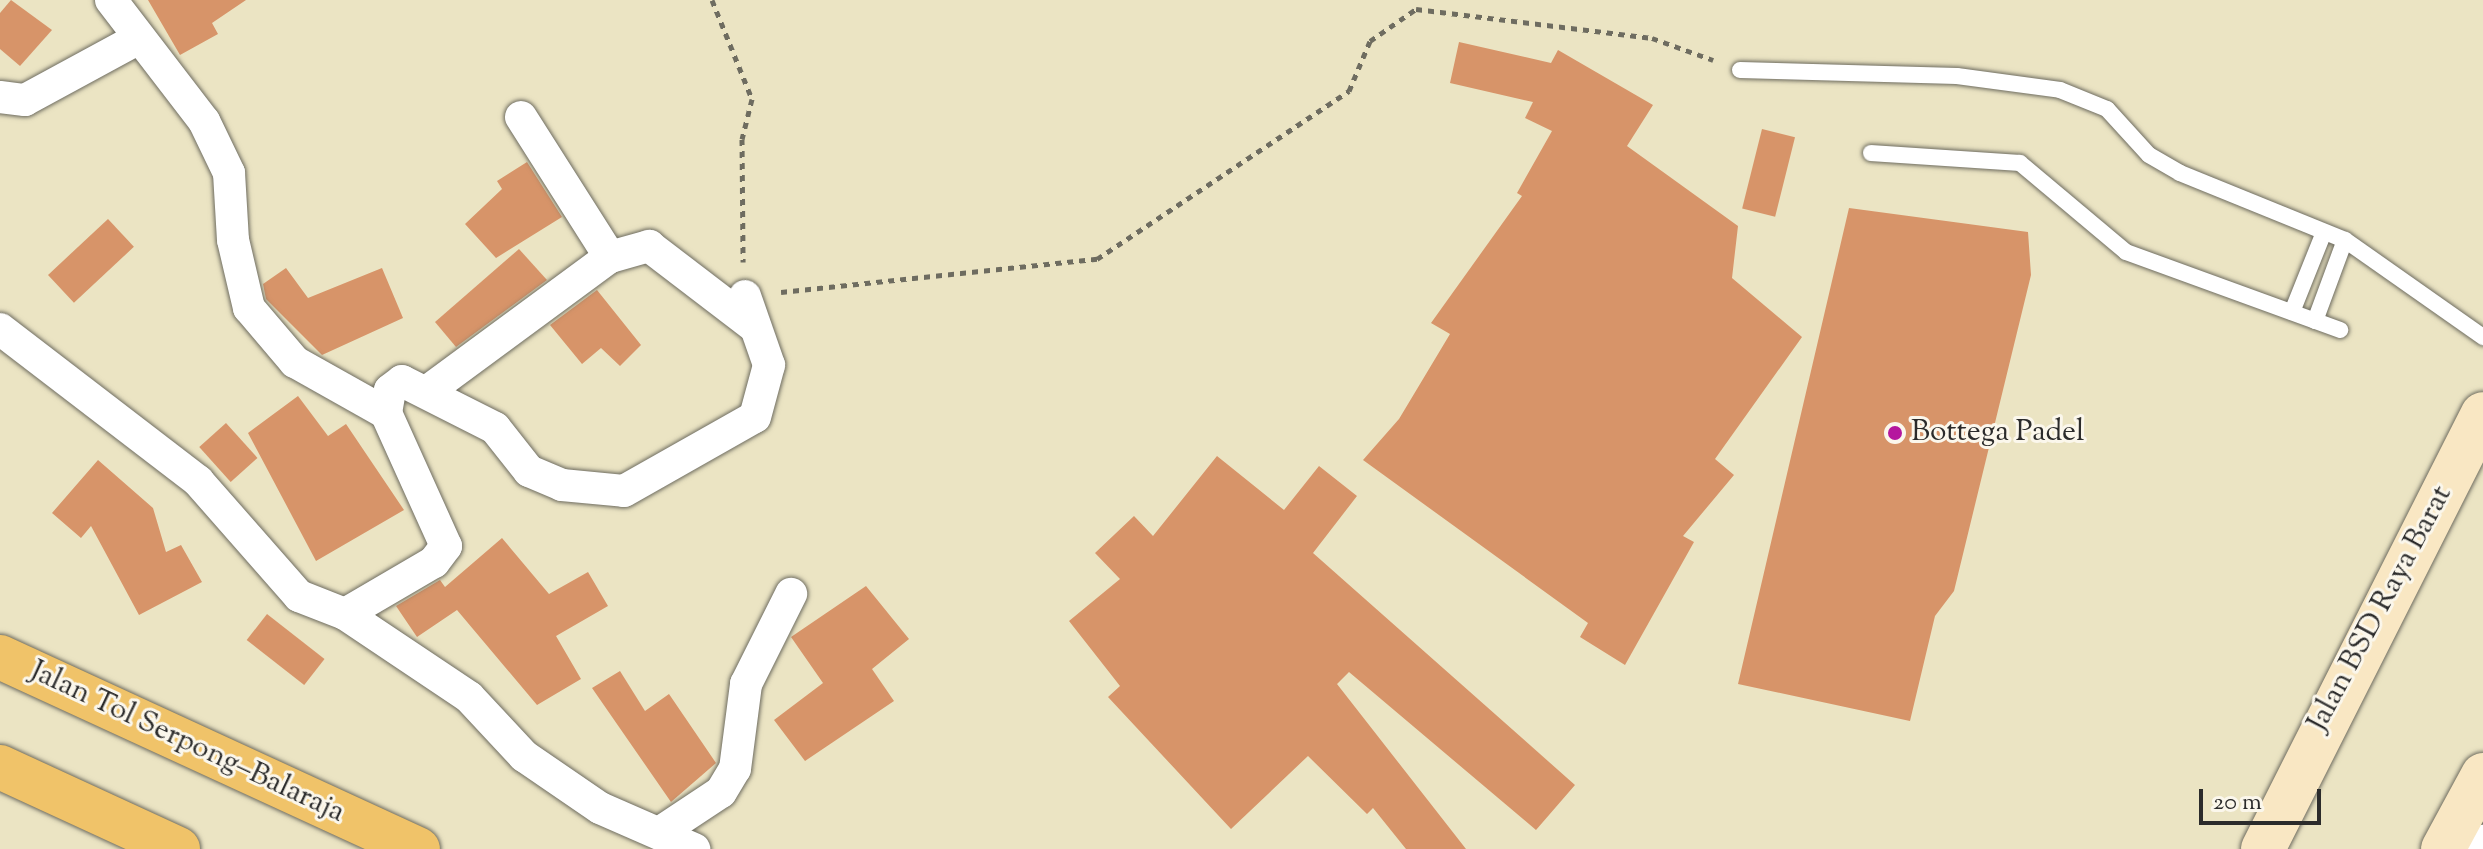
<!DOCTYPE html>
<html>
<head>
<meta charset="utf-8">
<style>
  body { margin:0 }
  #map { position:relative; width:2483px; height:849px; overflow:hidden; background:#ebe4c3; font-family:"Sorts Mill Goudy",serif }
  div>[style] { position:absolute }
  .building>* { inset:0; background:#d79469; transform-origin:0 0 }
  .path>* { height:5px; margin-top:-2.5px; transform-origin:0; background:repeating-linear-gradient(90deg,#6e6c60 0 6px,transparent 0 12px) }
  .roads { filter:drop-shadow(0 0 2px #6e6c60) drop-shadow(0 0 2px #6e6c60) }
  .service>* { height:16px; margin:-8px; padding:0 8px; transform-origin:8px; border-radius:8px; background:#fff }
  .minor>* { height:32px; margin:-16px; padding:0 16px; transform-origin:16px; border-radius:16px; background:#fff }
  .secondary>* { height:44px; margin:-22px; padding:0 22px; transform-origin:22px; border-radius:22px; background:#f9e7c3 }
  .motorway>* { height:44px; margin:-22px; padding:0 22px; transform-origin:22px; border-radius:22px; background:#f0c369 }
  .dots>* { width:22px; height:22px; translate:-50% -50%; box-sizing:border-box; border:4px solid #fbf7ec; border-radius:50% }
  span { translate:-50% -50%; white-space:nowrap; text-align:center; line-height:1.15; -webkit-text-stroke:6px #fbf7ec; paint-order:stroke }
  .poi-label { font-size:30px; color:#2b2b2b }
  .left { translate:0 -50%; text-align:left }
  .street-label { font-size:30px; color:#2b2b2b }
  .scale { position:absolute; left:2199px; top:789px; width:122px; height:36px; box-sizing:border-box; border:4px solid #2b2b2b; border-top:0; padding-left:10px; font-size:24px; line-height:28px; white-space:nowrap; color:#2b2b2b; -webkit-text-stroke:6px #fbf7ec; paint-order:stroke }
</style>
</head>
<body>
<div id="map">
  <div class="building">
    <i style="clip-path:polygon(11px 0,52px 30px,20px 66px,0 49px,0 13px)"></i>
    <i style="clip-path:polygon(148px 0,246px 0,212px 23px,218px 34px,180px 55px)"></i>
    <i style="clip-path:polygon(1459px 42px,1551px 63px,1558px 50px,1653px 105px,1627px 146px,1738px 226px,1732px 278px,1802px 337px,1715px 459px,1734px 475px,1683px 536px,1694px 542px,1625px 665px,1580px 637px,1588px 623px,1363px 460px,1399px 419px,1450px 334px,1431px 323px,1522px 196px,1517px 193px,1552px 131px,1525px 118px,1533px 102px,1450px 83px)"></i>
    <i style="left:1762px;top:129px;width:34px;height:82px;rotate:14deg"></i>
    <i style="clip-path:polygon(527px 162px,562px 217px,496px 258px,465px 224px,502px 189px,497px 181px)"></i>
    <i style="clip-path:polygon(1849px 208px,2028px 232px,2031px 275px,1954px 591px,1935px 616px,1910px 721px,1738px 684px)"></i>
    <i style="left:108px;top:219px;width:38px;height:82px;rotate:47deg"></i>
    <i style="clip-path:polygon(519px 249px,547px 280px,456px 347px,435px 322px)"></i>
    <i style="clip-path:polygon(286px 268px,308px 298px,382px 268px,403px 318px,322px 355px,266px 299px,263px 284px)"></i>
    <i style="clip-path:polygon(597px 290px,641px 345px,620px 366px,601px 348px,582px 364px,550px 325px)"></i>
    <i style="clip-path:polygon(298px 396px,328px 436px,346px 424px,404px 510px,316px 561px,248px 433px)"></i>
    <i style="left:226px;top:423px;width:47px;height:36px;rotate:48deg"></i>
    <i style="clip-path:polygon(1217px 456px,1284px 510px,1319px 466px,1357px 496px,1313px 553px,1575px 785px,1536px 830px,1349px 672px,1337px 684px,1466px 849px,1406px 849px,1373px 808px,1367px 814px,1308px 756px,1231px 829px,1108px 697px,1120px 686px,1069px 621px,1120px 579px,1095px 553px,1134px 516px,1153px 536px)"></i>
    <i style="clip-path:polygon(98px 460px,153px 508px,166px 552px,181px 545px,202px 582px,139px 615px,91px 526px,81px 538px,52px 513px)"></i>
    <i style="clip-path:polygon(502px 538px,549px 594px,588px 572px,608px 606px,556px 636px,581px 679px,537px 705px,457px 610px,417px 637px,396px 606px,440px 580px,445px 587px)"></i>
    <i style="clip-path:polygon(866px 586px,909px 639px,872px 669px,894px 701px,805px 761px,774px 720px,823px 683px,791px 637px)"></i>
    <i style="left:267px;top:614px;width:73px;height:33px;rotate:38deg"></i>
    <i style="clip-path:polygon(620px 671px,645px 711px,669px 694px,716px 763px,671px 802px,592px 688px)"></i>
  </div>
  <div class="path">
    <i style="left:712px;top:0;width:107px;rotate:68deg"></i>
    <i style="left:752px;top:99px;width:41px;rotate:104deg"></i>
    <i style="left:742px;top:139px;width:123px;rotate:89.5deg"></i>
    <i style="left:781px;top:292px;width:318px;rotate:-6deg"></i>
    <i style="left:1097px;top:259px;width:303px;rotate:-33.7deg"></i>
    <i style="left:1349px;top:91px;width:54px;rotate:-67.2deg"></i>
    <i style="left:1370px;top:41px;width:56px;rotate:-34.8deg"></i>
    <i style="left:1416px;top:9px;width:238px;rotate:7deg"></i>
    <i style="left:1652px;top:38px;width:65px;rotate:19.8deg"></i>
  </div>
  <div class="roads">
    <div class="service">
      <i style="left:1740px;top:70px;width:217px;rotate:1.6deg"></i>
      <i style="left:1957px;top:76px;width:104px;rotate:7.7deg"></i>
      <i style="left:2060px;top:90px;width:51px;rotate:22deg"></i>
      <i style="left:2107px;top:109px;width:62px;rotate:47.6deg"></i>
      <i style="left:2149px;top:155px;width:36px;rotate:30deg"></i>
      <i style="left:2180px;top:173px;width:178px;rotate:22.1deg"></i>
      <i style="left:2345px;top:240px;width:169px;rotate:35.1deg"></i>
      <i style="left:1871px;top:153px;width:149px;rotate:3.8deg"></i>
      <i style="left:2020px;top:163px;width:138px;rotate:40deg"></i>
      <i style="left:2126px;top:252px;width:228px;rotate:20deg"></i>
      <i style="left:2292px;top:312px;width:86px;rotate:-68.2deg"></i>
      <i style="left:2315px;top:321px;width:86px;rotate:-69.7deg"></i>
    </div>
    <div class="minor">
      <i style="left:111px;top:0;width:153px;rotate:52.5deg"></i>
      <i style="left:204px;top:121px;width:58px;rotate:64.3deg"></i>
      <i style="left:229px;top:173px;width:67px;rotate:86.6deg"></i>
      <i style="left:233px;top:240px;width:70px;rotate:76.8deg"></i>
      <i style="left:249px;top:308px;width:71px;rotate:49.6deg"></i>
      <i style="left:295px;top:362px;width:104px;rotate:29.3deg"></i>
      <i style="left:0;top:97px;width:25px;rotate:7deg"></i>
      <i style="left:25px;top:100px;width:130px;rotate:-28.5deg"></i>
      <i style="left:521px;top:117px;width:166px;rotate:57.6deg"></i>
      <i style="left:610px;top:257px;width:41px;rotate:-15.8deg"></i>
      <i style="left:649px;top:246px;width:133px;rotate:37.4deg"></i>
      <i style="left:0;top:329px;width:250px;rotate:37.5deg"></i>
      <i style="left:198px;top:481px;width:153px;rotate:48.7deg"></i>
      <i style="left:299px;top:596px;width:49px;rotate:21.4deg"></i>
      <i style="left:345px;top:614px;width:149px;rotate:33.8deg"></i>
      <i style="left:469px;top:697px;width:81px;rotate:47deg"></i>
      <i style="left:524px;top:756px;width:92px;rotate:34.4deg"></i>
      <i style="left:600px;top:808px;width:103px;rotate:23.6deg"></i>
      <i style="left:428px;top:391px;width:226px;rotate:-36.4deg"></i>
      <i style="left:345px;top:614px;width:103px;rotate:-30.3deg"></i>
      <i style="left:434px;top:562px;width:20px;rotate:-53deg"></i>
      <i style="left:446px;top:546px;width:146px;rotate:-114.3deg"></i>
      <i style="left:386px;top:413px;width:23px;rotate:-80deg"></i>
      <i style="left:390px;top:390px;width:15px;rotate:-37deg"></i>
      <i style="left:402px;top:381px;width:104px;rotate:26.8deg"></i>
      <i style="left:495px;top:428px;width:55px;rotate:51.7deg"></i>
      <i style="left:529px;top:471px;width:36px;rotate:23deg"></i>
      <i style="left:562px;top:485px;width:62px;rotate:5.5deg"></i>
      <i style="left:624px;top:491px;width:150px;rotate:-29.5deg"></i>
      <i style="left:755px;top:417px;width:54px;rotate:-74.9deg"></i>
      <i style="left:769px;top:365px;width:73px;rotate:-109.2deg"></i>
      <i style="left:659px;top:833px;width:74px;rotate:-33.5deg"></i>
      <i style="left:721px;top:792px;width:27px;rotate:-59deg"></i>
      <i style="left:735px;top:769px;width:86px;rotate:-82.6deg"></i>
      <i style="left:746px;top:684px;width:101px;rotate:-63.4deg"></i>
      <i style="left:2476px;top:849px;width:11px;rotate:-49deg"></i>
    </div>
    <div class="secondary">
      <i style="left:2263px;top:849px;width:487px;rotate:-63.2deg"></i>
      <i style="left:2443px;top:849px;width:84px;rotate:-61.6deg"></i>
    </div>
    <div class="motorway">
      <i style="left:0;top:657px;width:460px;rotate:24.7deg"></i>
      <i style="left:0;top:767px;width:196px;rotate:24.7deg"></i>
    </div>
  </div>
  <div class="dots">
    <i style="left:1895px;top:433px;background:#b5179e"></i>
  </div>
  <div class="poi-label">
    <span class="left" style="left:1911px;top:433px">Bottega Padel</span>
  </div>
  <div class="street-label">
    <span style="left:2381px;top:609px;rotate:-62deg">Jalan BSD Raya Barat</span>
    <span style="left:187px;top:743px;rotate:25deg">Jalan Tol Serpong–Balaraja</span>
  </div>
  <div class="scale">20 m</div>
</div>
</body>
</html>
